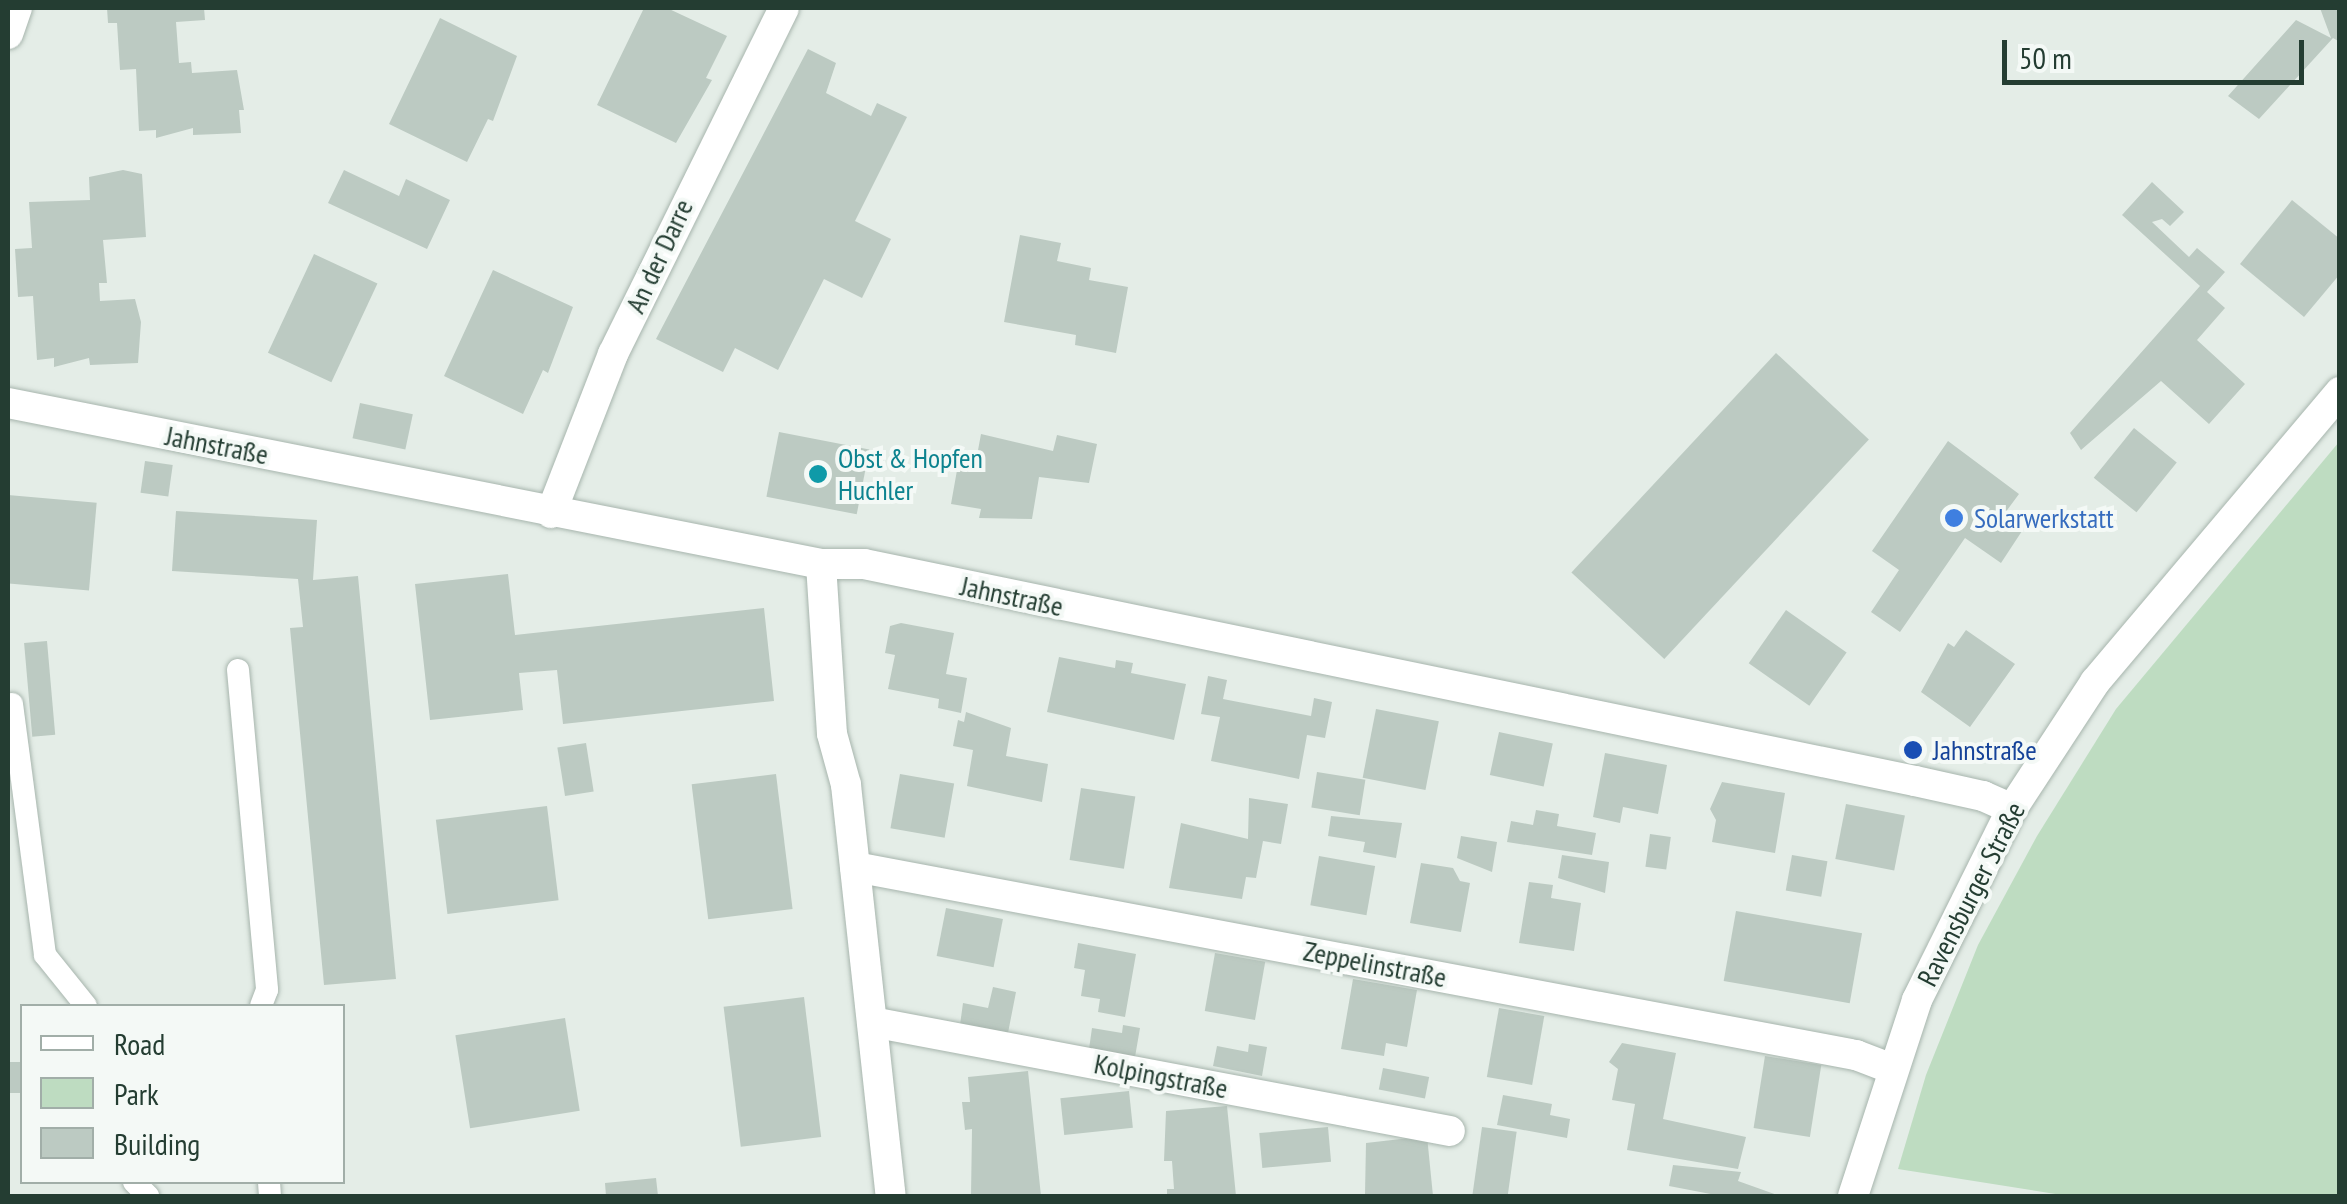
<!DOCTYPE html>
<html>
<head>
<meta charset="utf-8">
<style>
  body { margin:0 }
  #map { position:relative; width:2347px; height:1204px; overflow:hidden; background:#e4ede7; font-family:"PT Sans Narrow",sans-serif }
  div>[style] { position:absolute }
  .green>* { inset:0; background:#bedcc1 }
  .building>* { inset:0; background:#bccac2; transform-origin:0 0 }
  .roads { filter:drop-shadow(0 0 2px #a7b5ad) drop-shadow(0 0 2px #a7b5ad) }
  .lane>* { height:22px; margin:-11px; padding:0 11px; transform-origin:11px; border-radius:11px; background:#fff }
  .street>* { height:30px; margin:-15px; padding:0 15px; transform-origin:15px; border-radius:15px; background:#fff }
  .secondary>* { height:30px; margin:-15px; padding:0 15px; transform-origin:15px; border-radius:15px; background:#fff }
  .dots>* { width:28px; height:28px; translate:-50% -50%; box-sizing:border-box; border:5px solid #f4f9f6; border-radius:50% }
  span { translate:-50% -50%; white-space:nowrap; text-align:center; line-height:1.15; -webkit-text-stroke:8px #f4f9f6; paint-order:stroke }
  .street-label { font-size:28px; color:#243d32 }
  .culture-label { font-size:28px; color:#0d838f }
  .left { translate:0 -50%; text-align:left }
  .shop-label { font-size:28px; color:#366cbe }
  .transit-label { font-size:28px; color:#164399 }
  .frame { position:absolute; inset:0; border:10px solid #243d32; pointer-events:none }
  .legend { position:absolute; left:20px; top:1004px; width:325px; height:180px; box-sizing:border-box; background:#f4f9f6; border:2px solid #a1aea8; margin:0; padding:12px 18px; list-style:none; font-size:30px; color:#243d32 }
  .legend li { display:flex; align-items:center; gap:20px; height:50px }
  .legend b { width:50px; border:2px solid #a1aea8 }
  .scale { position:absolute; left:2002px; top:40px; width:302px; height:45px; box-sizing:border-box; border:5px solid #243d32; border-top:0; padding-left:12px; font-size:30px; line-height:35px; white-space:nowrap; color:#243d32; -webkit-text-stroke:8px #f4f9f6; paint-order:stroke }
</style>
</head>
<body>
<div id="map">
  <div class="green">
    <i style="clip-path:polygon(2339px 442px,2339px 1196px,2068px 1196px,1898px 1169px,1926px 1075px,1978px 945px,2037px 836px,2116px 709px)"></i>
  </div>
  <div class="building">
    <i style="clip-path:polygon(107px 8px,204px 8px,205px 20px,176px 22px,179px 63px,191px 62px,192px 73px,237px 70px,244px 110px,239px 110px,241px 133px,193px 135px,193px 128px,156px 138px,156px 130px,139px 131px,136px 69px,120px 70px,117px 23px,108px 23px)"></i>
    <i style="clip-path:polygon(644px 8px,667px 8px,727px 36px,706px 78px,712px 80px,676px 143px,597px 105px)"></i>
    <i style="clip-path:polygon(2320px 8px,2340px 8px,2340px 42px,2333px 38px,2259px 119px,2228px 96px,2296px 20px,2331px 38px)"></i>
    <i style="clip-path:polygon(440px 18px,517px 56px,493px 121px,488px 119px,467px 162px,389px 124px)"></i>
    <i style="clip-path:polygon(808px 49px,836px 63px,826px 93px,871px 116px,877px 103px,907px 117px,855px 221px,891px 239px,862px 298px,824px 279px,778px 370px,735px 348px,723px 372px,656px 339px)"></i>
    <i style="clip-path:polygon(123px 170px,142px 174px,146px 237px,103px 240px,107px 283px,99px 283px,100px 301px,135px 299px,141px 322px,138px 363px,90px 365px,89px 358px,54px 367px,54px 358px,37px 360px,33px 296px,18px 297px,15px 249px,32px 248px,29px 202px,90px 200px,89px 177px)"></i>
    <i style="clip-path:polygon(344px 170px,399px 196px,406px 179px,450px 200px,427px 249px,328px 203px)"></i>
    <i style="clip-path:polygon(2152px 182px,2184px 212px,2170px 226px,2162px 219px,2152px 222px,2189px 257px,2197px 248px,2225px 272px,2207px 292px,2225px 308px,2197px 340px,2245px 384px,2209px 424px,2161px 381px,2081px 450px,2070px 433px,2200px 286px,2122px 215px)"></i>
    <i style="clip-path:polygon(2292px 200px,2340px 239px,2340px 274px,2304px 317px,2240px 264px)"></i>
    <i style="clip-path:polygon(1020px 235px,1061px 243px,1057px 261px,1091px 268px,1089px 280px,1128px 287px,1116px 353px,1075px 345px,1076px 335px,1004px 322px)"></i>
    <i style="left:314px;top:254px;width:70px;height:109px;rotate:25deg"></i>
    <i style="clip-path:polygon(493px 270px,573px 307px,548px 373px,543px 370px,523px 414px,444px 376px)"></i>
    <i style="left:1776px;top:353px;width:127px;height:300px;rotate:43deg"></i>
    <i style="left:360px;top:403px;width:54px;height:36px;rotate:12deg"></i>
    <i style="left:2134px;top:428px;width:55px;height:64px;rotate:39deg"></i>
    <i style="left:779px;top:432px;width:92px;height:66px;rotate:11deg"></i>
    <i style="clip-path:polygon(981px 434px,1053px 451px,1057px 435px,1097px 444px,1089px 483px,1039px 477px,1032px 519px,979px 518px,981px 509px,951px 504px,959px 459px,976px 461px)"></i>
    <i style="clip-path:polygon(1948px 441px,2019px 494px,2002px 517px,2022px 531px,2001px 563px,1965px 538px,1900px 632px,1871px 612px,1899px 570px,1872px 551px)"></i>
    <i style="left:145px;top:461px;width:28px;height:32px;rotate:8deg"></i>
    <i style="left:8px;top:495px;width:89px;height:88px;rotate:5deg"></i>
    <i style="clip-path:polygon(176px 511px,317px 520px,313px 580px,358px 576px,396px 979px,324px 985px,290px 628px,303px 627px,298px 579px,172px 571px)"></i>
    <i style="clip-path:polygon(508px 574px,515px 635px,764px 608px,774px 701px,563px 724px,557px 670px,519px 673px,523px 710px,430px 720px,415px 584px)"></i>
    <i style="left:1786px;top:610px;width:74px;height:65px;rotate:35deg"></i>
    <i style="clip-path:polygon(901px 623px,954px 633px,946px 674px,967px 678px,961px 713px,938px 708px,939px 699px,888px 689px,895px 655px,885px 653px,890px 626px)"></i>
    <i style="clip-path:polygon(1966px 630px,2015px 664px,1970px 727px,1921px 692px,1948px 643px,1954px 647px)"></i>
    <i style="left:47px;top:641px;width:94px;height:23px;rotate:85deg"></i>
    <i style="clip-path:polygon(1059px 657px,1115px 668px,1116px 660px,1133px 663px,1131px 673px,1186px 684px,1174px 740px,1047px 712px)"></i>
    <i style="clip-path:polygon(1208px 676px,1227px 680px,1223px 699px,1311px 716px,1314px 698px,1332px 702px,1325px 738px,1307px 735px,1299px 779px,1211px 761px,1220px 717px,1201px 714px)"></i>
    <i style="left:1376px;top:709px;width:64px;height:70px;rotate:11deg"></i>
    <i style="clip-path:polygon(966px 712px,1011px 728px,1006px 756px,1048px 764px,1042px 802px,967px 786px,973px 750px,953px 746px,958px 720px,964px 722px)"></i>
    <i style="left:1499px;top:732px;width:55px;height:44px;rotate:12deg"></i>
    <i style="left:586px;top:743px;width:49px;height:29px;rotate:81deg"></i>
    <i style="clip-path:polygon(1605px 753px,1667px 765px,1658px 814px,1623px 807px,1620px 823px,1593px 817px)"></i>
    <i style="left:1317px;top:772px;width:49px;height:36px;rotate:9deg"></i>
    <i style="left:776px;top:774px;width:136px;height:85px;rotate:83deg"></i>
    <i style="left:900px;top:774px;width:55px;height:55px;rotate:10deg"></i>
    <i style="clip-path:polygon(1722px 782px,1785px 793px,1775px 853px,1712px 842px,1716px 820px,1710px 809px)"></i>
    <i style="left:1081px;top:788px;width:55px;height:73px;rotate:9deg"></i>
    <i style="clip-path:polygon(1249px 798px,1288px 804px,1281px 844px,1263px 841px,1256px 878px,1246px 877px,1242px 899px,1169px 888px,1181px 823px,1248px 839px)"></i>
    <i style="left:1846px;top:804px;width:60px;height:56px;rotate:11deg"></i>
    <i style="left:547px;top:806px;width:95px;height:112px;rotate:83deg"></i>
    <i style="clip-path:polygon(1536px 810px,1559px 814px,1557px 826px,1596px 833px,1592px 855px,1507px 842px,1511px 821px,1533px 825px)"></i>
    <i style="clip-path:polygon(1331px 816px,1402px 823px,1396px 858px,1363px 852px,1365px 842px,1328px 836px)"></i>
    <i style="left:1650px;top:834px;width:21px;height:33px;rotate:8deg"></i>
    <i style="clip-path:polygon(1461px 836px,1497px 842px,1492px 872px,1457px 858px)"></i>
    <i style="clip-path:polygon(1562px 855px,1609px 862px,1605px 893px,1558px 878px)"></i>
    <i style="left:1792px;top:855px;width:36px;height:36px;rotate:10deg"></i>
    <i style="left:1319px;top:856px;width:57px;height:50px;rotate:10deg"></i>
    <i style="clip-path:polygon(1421px 863px,1453px 868px,1460px 881px,1470px 883px,1461px 932px,1410px 923px)"></i>
    <i style="clip-path:polygon(1529px 882px,1553px 885px,1551px 898px,1581px 903px,1574px 951px,1519px 943px)"></i>
    <i style="left:946px;top:908px;width:58px;height:49px;rotate:11deg"></i>
    <i style="left:1736px;top:911px;width:128px;height:71px;rotate:10deg"></i>
    <i style="clip-path:polygon(1078px 943px,1136px 954px,1125px 1017px,1098px 1012px,1100px 999px,1081px 996px,1085px 970px,1074px 968px)"></i>
    <i style="left:1215px;top:953px;width:51px;height:59px;rotate:10deg"></i>
    <i style="clip-path:polygon(1353px 979px,1417px 990px,1407px 1047px,1386px 1043px,1384px 1056px,1341px 1049px)"></i>
    <i style="clip-path:polygon(993px 987px,1016px 992px,1008px 1033px,960px 1025px,963px 1003px,988px 1008px)"></i>
    <i style="left:804px;top:997px;width:141px;height:81px;rotate:83deg"></i>
    <i style="left:1499px;top:1008px;width:46px;height:70px;rotate:10deg"></i>
    <i style="left:565px;top:1018px;width:94px;height:111px;rotate:81deg"></i>
    <i style="clip-path:polygon(1123px 1025px,1140px 1028px,1135px 1057px,1089px 1049px,1092px 1028px,1122px 1033px)"></i>
    <i style="clip-path:polygon(1622px 1043px,1676px 1053px,1663px 1119px,1746px 1137px,1738px 1169px,1627px 1150px,1635px 1104px,1612px 1100px,1618px 1069px,1609px 1062px)"></i>
    <i style="clip-path:polygon(1249px 1044px,1267px 1047px,1262px 1076px,1213px 1066px,1217px 1046px,1248px 1052px)"></i>
    <i style="left:1765px;top:1056px;width:57px;height:73px;rotate:9deg"></i>
    <i style="left:22px;top:1062px;width:31px;height:14px;rotate:90deg"></i>
    <i style="left:1383px;top:1068px;width:47px;height:22px;rotate:11deg"></i>
    <i style="clip-path:polygon(1028px 1071px,1041px 1196px,971px 1196px,972px 1129px,965px 1130px,962px 1102px,970px 1102px,968px 1077px)"></i>
    <i style="left:1129px;top:1091px;width:37px;height:69px;rotate:84deg"></i>
    <i style="clip-path:polygon(1503px 1095px,1552px 1104px,1550px 1115px,1570px 1119px,1567px 1138px,1497px 1125px)"></i>
    <i style="clip-path:polygon(1227px 1106px,1236px 1196px,1167px 1196px,1167px 1189px,1174px 1189px,1172px 1161px,1164px 1161px,1166px 1111px)"></i>
    <i style="left:1328px;top:1127px;width:35px;height:69px;rotate:85deg"></i>
    <i style="left:1482px;top:1127px;width:35px;height:68px;rotate:8deg"></i>
    <i style="clip-path:polygon(1427px 1136px,1433px 1196px,1365px 1194px,1366px 1143px)"></i>
    <i style="clip-path:polygon(1673px 1165px,1741px 1172px,1738px 1181px,1780px 1196px,1721px 1196px,1669px 1186px)"></i>
    <i style="clip-path:polygon(656px 1178px,658px 1196px,606px 1196px,605px 1183px)"></i>
  </div>
  <div class="roads">
    <div class="lane">
      <i style="left:238px;top:670px;width:321px;rotate:84.8deg"></i>
      <i style="left:267px;top:990px;width:17px;rotate:111deg"></i>
      <i style="left:12px;top:704px;width:253px;rotate:82.5deg"></i>
      <i style="left:45px;top:955px;width:65px;rotate:51.2deg"></i>
      <i style="left:134px;top:1182px;width:20px;rotate:45deg"></i>
      <i style="left:269px;top:1182px;width:14px;rotate:86deg"></i>
    </div>
    <div class="street">
      <i style="left:8px;top:34px;width:28px;rotate:-71deg"></i>
      <i style="left:8px;top:403px;width:829px;rotate:11.2deg"></i>
      <i style="left:821px;top:564px;width:43px"></i>
      <i style="left:864px;top:564px;width:1073px;rotate:11.67deg"></i>
      <i style="left:1915px;top:781px;width:70px;rotate:12.4deg"></i>
      <i style="left:1983px;top:796px;width:32px;rotate:24deg"></i>
      <i style="left:551px;top:513px;width:171px;rotate:-68.7deg"></i>
      <i style="left:613px;top:354px;width:386px;rotate:-63.7deg"></i>
      <i style="left:821px;top:564px;width:170px;rotate:86.3deg"></i>
      <i style="left:832px;top:734px;width:53px;rotate:74.6deg"></i>
      <i style="left:846px;top:785px;width:413px;rotate:83.8deg"></i>
      <i style="left:855px;top:867px;width:1019px;rotate:10.64deg"></i>
      <i style="left:1856px;top:1055px;width:39px;rotate:21deg"></i>
      <i style="left:872px;top:1022px;width:588px;rotate:10.68deg"></i>
    </div>
    <div class="secondary">
      <i style="left:1853px;top:1196px;width:206px;rotate:-71.9deg"></i>
      <i style="left:1917px;top:1000px;width:213px;rotate:-63.6deg"></i>
      <i style="left:2012px;top:809px;width:152px;rotate:-56.8deg"></i>
      <i style="left:2095px;top:682px;width:380px;rotate:-49.8deg"></i>
    </div>
  </div>
  <div class="dots">
    <i style="left:818px;top:474px;background:#0f9aa8"></i>
    <i style="left:1954px;top:518px;background:#3f7fe0"></i>
    <i style="left:1913px;top:750px;background:#1a4fb4"></i>
  </div>
  <div class="street-label">
    <span style="left:659px;top:256px;rotate:-65deg">An der Darre</span>
    <span style="left:217px;top:445px;rotate:11deg">Jahnstraße</span>
    <span style="left:1012px;top:596px;rotate:12deg">Jahnstraße</span>
    <span style="left:1971px;top:894px;rotate:-63deg">Ravensburger Straße</span>
    <span style="left:1375px;top:964px;rotate:11deg">Zeppelinstraße</span>
    <span style="left:1161px;top:1076px;rotate:11deg">Kolpingstraße</span>
  </div>
  <div class="culture-label">
    <span class="left" style="left:838px;top:474px">Obst &amp; Hopfen<br>Huchler</span>
  </div>
  <div class="shop-label">
    <span class="left" style="left:1974px;top:518px">Solarwerkstatt</span>
  </div>
  <div class="transit-label">
    <span class="left" style="left:1933px;top:750px">Jahnstraße</span>
  </div>
  <div class="frame"></div>
  <ul class="legend">
  <li><b style="height:12px;background:#fff"></b>Road</li>
  <li><b style="height:28px;background:#bedcc1"></b>Park</li>
  <li><b style="height:28px;background:#bccac2"></b>Building</li>
  </ul>
  <div class="scale">50 m</div>
</div>
</body>
</html>
